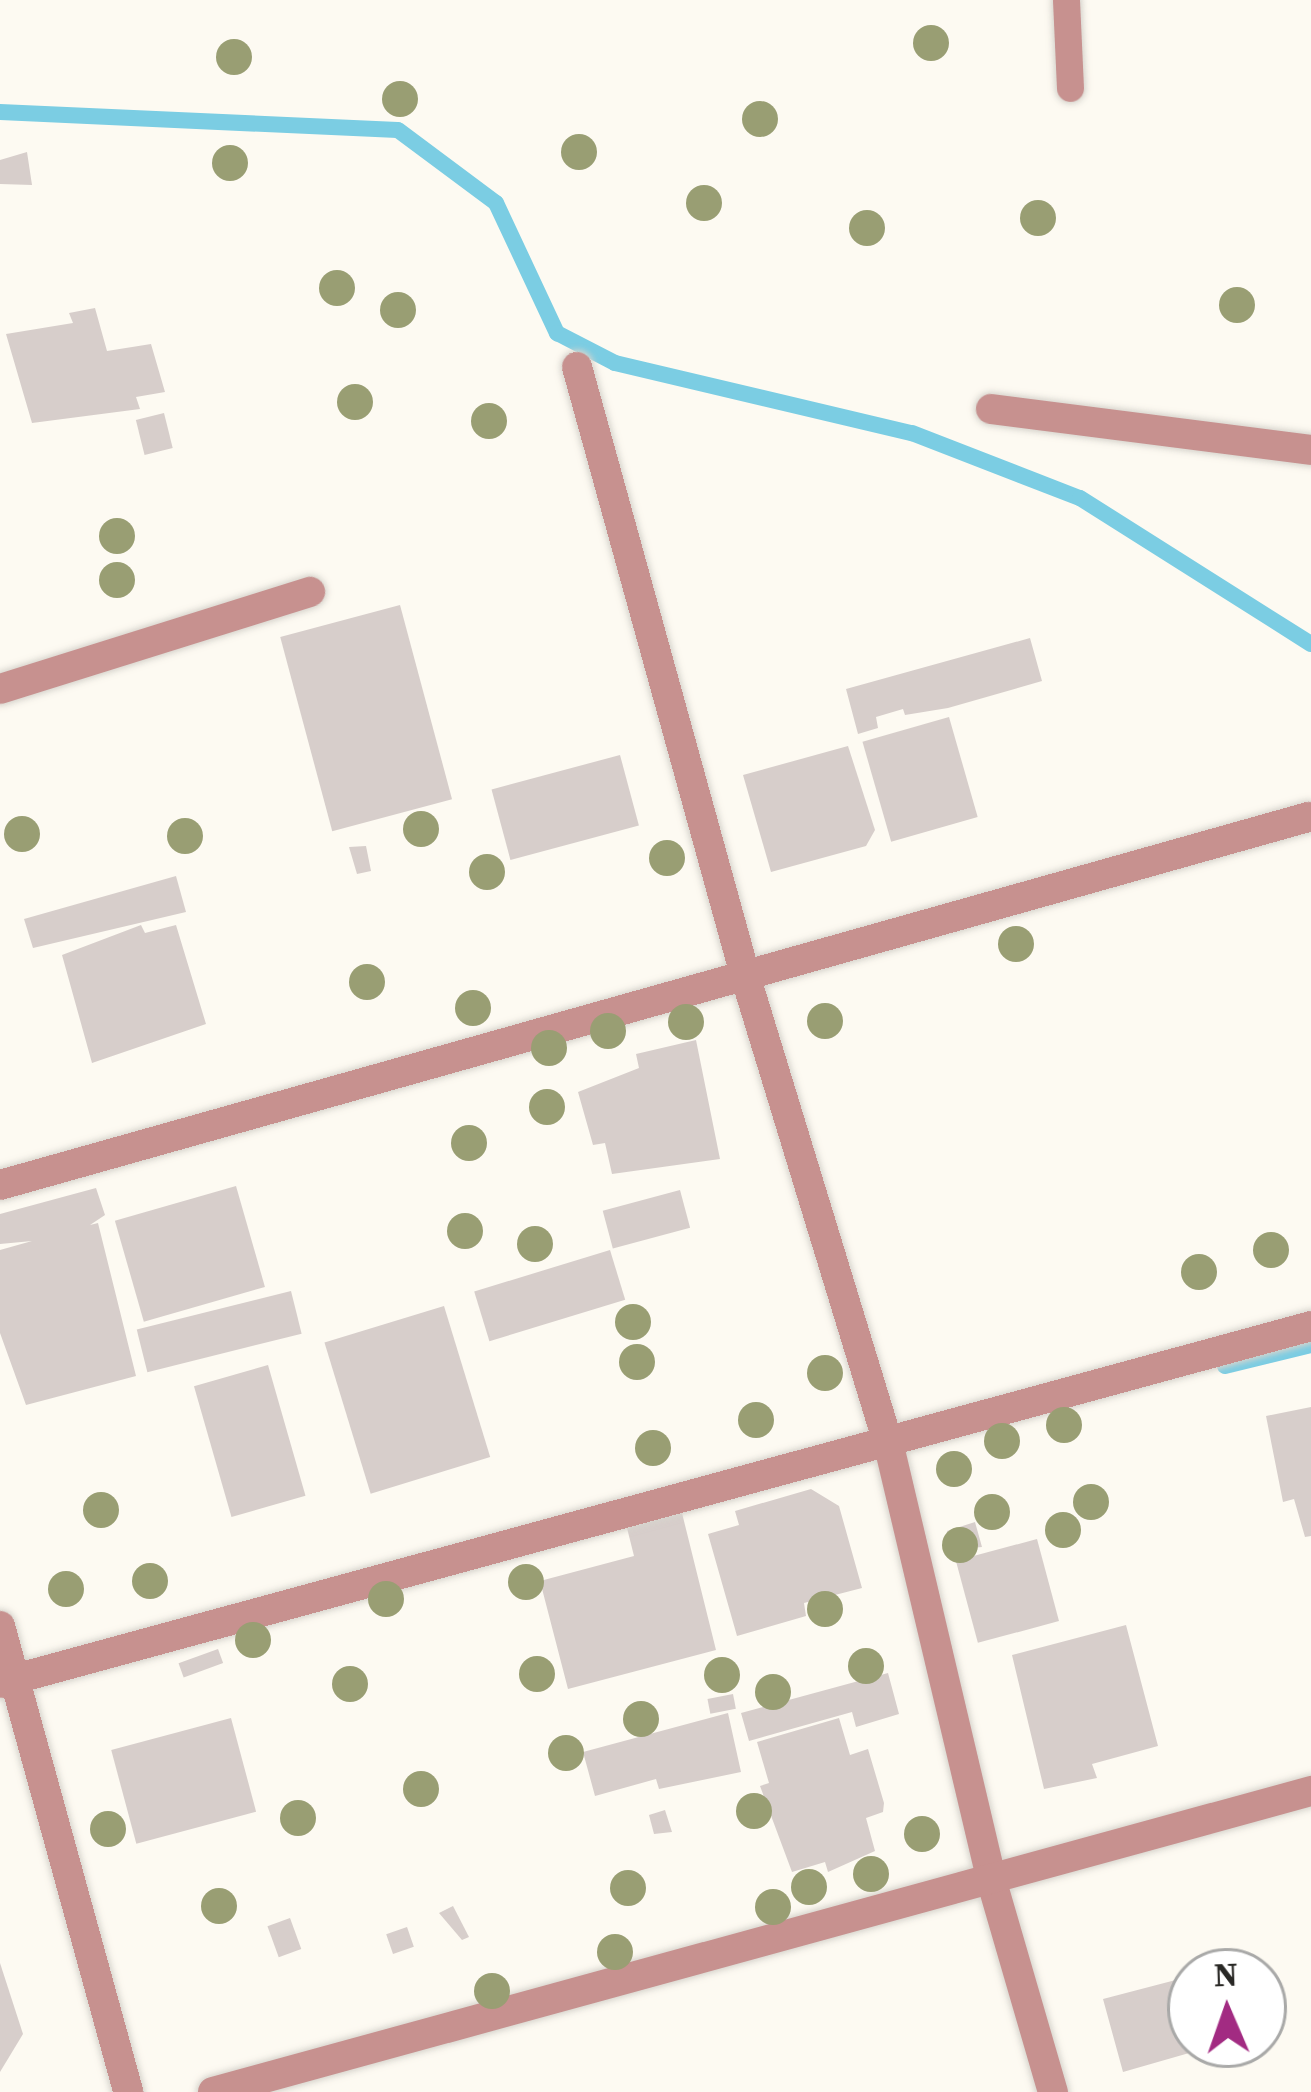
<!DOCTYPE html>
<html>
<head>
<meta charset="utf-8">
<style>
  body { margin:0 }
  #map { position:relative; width:1311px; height:2092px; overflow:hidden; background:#fdfaf2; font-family:"Source Serif 4",serif }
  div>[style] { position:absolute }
  .stream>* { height:16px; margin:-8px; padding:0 8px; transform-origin:8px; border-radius:8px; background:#7bcde3 }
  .building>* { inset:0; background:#d7cecb; transform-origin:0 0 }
  .roads { filter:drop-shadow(0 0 3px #d7d4cd) drop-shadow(0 0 3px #d7d4cd) }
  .service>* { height:27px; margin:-13.5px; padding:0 13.5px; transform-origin:13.5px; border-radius:13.5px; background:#c7918f }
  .minor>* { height:30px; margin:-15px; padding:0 15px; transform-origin:15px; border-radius:15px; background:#c7918f }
  .trees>* { width:36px; height:36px; margin:-18px; border-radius:50%; background:#999e73 }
  span { translate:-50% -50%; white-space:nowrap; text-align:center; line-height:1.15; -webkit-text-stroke:9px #fff; paint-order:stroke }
  .north { position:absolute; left:1167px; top:1948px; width:120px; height:120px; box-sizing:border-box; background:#fff; border:3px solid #a9a9a8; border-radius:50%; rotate:358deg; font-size:33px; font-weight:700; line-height:48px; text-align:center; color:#292825 }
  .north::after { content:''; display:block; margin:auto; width:42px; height:54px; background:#a22b82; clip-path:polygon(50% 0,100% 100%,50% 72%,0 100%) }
</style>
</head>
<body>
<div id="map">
  <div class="stream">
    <i style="left:0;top:112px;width:398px;rotate:2.6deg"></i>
    <i style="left:398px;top:130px;width:122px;rotate:36.7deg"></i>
    <i style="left:496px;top:203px;width:144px;rotate:64.9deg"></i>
    <i style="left:557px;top:333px;width:65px;rotate:27.3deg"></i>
    <i style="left:615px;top:363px;width:305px;rotate:13.3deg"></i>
    <i style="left:912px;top:433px;width:180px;rotate:21.2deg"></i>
    <i style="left:1080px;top:498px;width:273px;rotate:32.3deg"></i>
    <i style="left:1225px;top:1366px;width:89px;rotate:-13.7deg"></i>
  </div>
  <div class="building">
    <i style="clip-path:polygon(27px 152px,32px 185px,0 184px,0 160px)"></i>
    <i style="clip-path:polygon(95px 308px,107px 351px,151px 344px,165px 392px,136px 397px,140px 409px,32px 423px,6px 334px,73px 323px,69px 313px)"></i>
    <i style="left:164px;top:413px;width:36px;height:29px;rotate:76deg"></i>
    <i style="left:400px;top:605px;width:201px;height:124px;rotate:75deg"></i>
    <i style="clip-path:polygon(1030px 638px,1042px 681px,948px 708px,905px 715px,903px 709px,876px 717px,878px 728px,858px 734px,846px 689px)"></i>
    <i style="left:949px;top:717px;width:104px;height:90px;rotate:74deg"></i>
    <i style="clip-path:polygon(848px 746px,875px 830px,866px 846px,771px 872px,743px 775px)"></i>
    <i style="left:620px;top:755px;width:73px;height:133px;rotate:75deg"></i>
    <i style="clip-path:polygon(366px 846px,371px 871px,357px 874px,349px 847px)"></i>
    <i style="clip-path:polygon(176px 876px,186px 912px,33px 948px,24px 919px)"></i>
    <i style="clip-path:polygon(141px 925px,145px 933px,176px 925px,206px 1024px,92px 1063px,62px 955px)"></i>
    <i style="clip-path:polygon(696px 1040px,720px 1159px,612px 1174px,605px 1143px,593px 1145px,578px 1092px,639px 1068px,636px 1054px)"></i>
    <i style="left:236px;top:1186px;width:105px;height:126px;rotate:74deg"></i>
    <i style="clip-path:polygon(96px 1188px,105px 1215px,90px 1225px,98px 1223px,136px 1376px,26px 1405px,0 1333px,0 1250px,32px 1241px,0 1244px,0 1214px)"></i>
    <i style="left:680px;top:1190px;width:39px;height:80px;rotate:75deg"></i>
    <i style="left:610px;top:1250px;width:52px;height:142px;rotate:73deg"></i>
    <i style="left:291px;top:1291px;width:44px;height:159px;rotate:76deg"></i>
    <i style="left:444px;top:1306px;width:158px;height:125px;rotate:73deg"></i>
    <i style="left:268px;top:1365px;width:136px;height:77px;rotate:74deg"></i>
    <i style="clip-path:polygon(1311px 1407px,1311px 1536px,1305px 1537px,1294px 1499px,1283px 1502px,1266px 1416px)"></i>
    <i style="clip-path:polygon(811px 1489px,839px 1506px,862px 1588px,804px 1603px,806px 1616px,737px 1636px,708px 1534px,739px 1525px,735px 1511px)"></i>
    <i style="clip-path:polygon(682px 1513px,716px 1650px,568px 1689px,540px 1581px,634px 1556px,627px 1528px)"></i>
    <i style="clip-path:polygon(975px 1522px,982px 1547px,952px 1550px,947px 1531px)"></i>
    <i style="left:1037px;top:1539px;width:85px;height:84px;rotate:75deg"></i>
    <i style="clip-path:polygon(1126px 1625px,1158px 1746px,1092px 1764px,1097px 1778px,1044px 1789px,1012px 1655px)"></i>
    <i style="left:218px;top:1649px;width:15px;height:42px;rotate:70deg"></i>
    <i style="clip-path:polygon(888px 1673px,899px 1714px,856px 1727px,852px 1712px,749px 1741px,741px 1713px)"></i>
    <i style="left:733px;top:1694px;width:15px;height:26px;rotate:79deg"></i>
    <i style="clip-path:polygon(728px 1713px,741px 1772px,659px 1789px,656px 1779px,595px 1796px,583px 1752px)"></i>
    <i style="left:231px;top:1718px;width:97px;height:124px;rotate:75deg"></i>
    <i style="clip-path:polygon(839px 1718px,850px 1755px,868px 1749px,884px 1803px,883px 1812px,866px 1818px,875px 1851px,828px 1872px,825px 1862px,792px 1872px,760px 1786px,769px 1783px,757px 1742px)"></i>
    <i style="clip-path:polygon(665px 1810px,672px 1832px,654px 1834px,649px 1815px)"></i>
    <i style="clip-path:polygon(453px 1906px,469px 1937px,462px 1940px,439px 1913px)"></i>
    <i style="left:290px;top:1918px;width:33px;height:24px;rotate:70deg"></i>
    <i style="left:407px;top:1927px;width:21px;height:22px;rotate:71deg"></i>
    <i style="clip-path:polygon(0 1963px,23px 2034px,0 2072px)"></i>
    <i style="clip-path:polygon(1191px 1976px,1191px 2044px,1217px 2045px,1123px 2072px,1103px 1999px)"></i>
  </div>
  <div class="roads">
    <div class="service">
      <i style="left:1066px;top:0;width:88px;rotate:87.4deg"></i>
    </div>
    <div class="minor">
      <i style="left:577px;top:367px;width:631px;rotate:74.55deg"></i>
      <i style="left:745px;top:975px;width:493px;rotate:73deg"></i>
      <i style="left:889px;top:1446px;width:445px;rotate:76.7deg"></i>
      <i style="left:991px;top:1879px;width:222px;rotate:73.8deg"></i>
      <i style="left:991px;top:409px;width:323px;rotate:7.3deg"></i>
      <i style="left:0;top:689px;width:325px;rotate:-17.4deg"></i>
      <i style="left:0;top:1185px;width:1359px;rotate:-15.71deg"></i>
      <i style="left:0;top:1626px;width:483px;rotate:74.6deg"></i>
      <i style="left:0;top:1683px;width:1359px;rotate:-15.23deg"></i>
      <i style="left:213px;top:2092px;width:1139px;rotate:-15.33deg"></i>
    </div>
  </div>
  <div class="trees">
    <i style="left:931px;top:43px"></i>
    <i style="left:234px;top:57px"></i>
    <i style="left:400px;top:99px"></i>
    <i style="left:760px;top:119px"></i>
    <i style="left:579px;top:152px"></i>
    <i style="left:230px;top:163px"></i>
    <i style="left:704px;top:203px"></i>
    <i style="left:1038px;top:218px"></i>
    <i style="left:867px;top:228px"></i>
    <i style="left:337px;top:288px"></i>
    <i style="left:1237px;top:305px"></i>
    <i style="left:398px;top:310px"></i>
    <i style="left:355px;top:402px"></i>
    <i style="left:489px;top:421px"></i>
    <i style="left:117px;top:536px"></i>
    <i style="left:117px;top:580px"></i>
    <i style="left:421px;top:829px"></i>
    <i style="left:22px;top:834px"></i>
    <i style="left:185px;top:836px"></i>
    <i style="left:667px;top:858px"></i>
    <i style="left:487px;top:872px"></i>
    <i style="left:1016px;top:944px"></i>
    <i style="left:367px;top:982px"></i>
    <i style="left:473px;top:1008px"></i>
    <i style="left:825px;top:1021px"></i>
    <i style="left:686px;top:1022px"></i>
    <i style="left:608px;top:1031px"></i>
    <i style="left:549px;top:1048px"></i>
    <i style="left:547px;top:1107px"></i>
    <i style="left:469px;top:1143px"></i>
    <i style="left:465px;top:1231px"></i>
    <i style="left:535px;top:1244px"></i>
    <i style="left:1271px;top:1250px"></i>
    <i style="left:1199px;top:1272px"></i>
    <i style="left:633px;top:1322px"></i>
    <i style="left:637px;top:1362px"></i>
    <i style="left:825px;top:1373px"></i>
    <i style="left:756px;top:1420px"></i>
    <i style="left:1064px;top:1425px"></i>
    <i style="left:1002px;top:1441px"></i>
    <i style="left:653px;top:1448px"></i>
    <i style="left:954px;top:1469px"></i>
    <i style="left:1091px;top:1502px"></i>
    <i style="left:101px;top:1510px"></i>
    <i style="left:992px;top:1512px"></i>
    <i style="left:1063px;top:1530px"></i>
    <i style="left:960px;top:1545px"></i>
    <i style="left:150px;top:1581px"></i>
    <i style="left:526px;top:1582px"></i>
    <i style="left:66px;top:1589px"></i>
    <i style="left:386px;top:1599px"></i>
    <i style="left:825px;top:1609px"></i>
    <i style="left:253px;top:1640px"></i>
    <i style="left:866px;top:1666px"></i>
    <i style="left:537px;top:1674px"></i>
    <i style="left:722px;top:1675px"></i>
    <i style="left:350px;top:1684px"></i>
    <i style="left:773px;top:1692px"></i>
    <i style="left:641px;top:1719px"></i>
    <i style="left:566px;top:1753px"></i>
    <i style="left:421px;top:1789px"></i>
    <i style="left:754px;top:1811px"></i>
    <i style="left:298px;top:1818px"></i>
    <i style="left:108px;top:1829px"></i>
    <i style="left:922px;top:1834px"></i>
    <i style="left:871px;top:1874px"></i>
    <i style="left:809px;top:1887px"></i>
    <i style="left:628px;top:1888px"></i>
    <i style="left:219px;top:1906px"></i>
    <i style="left:773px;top:1907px"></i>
    <i style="left:615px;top:1952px"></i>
    <i style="left:492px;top:1991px"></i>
  </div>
  <div class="north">N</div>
</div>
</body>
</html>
